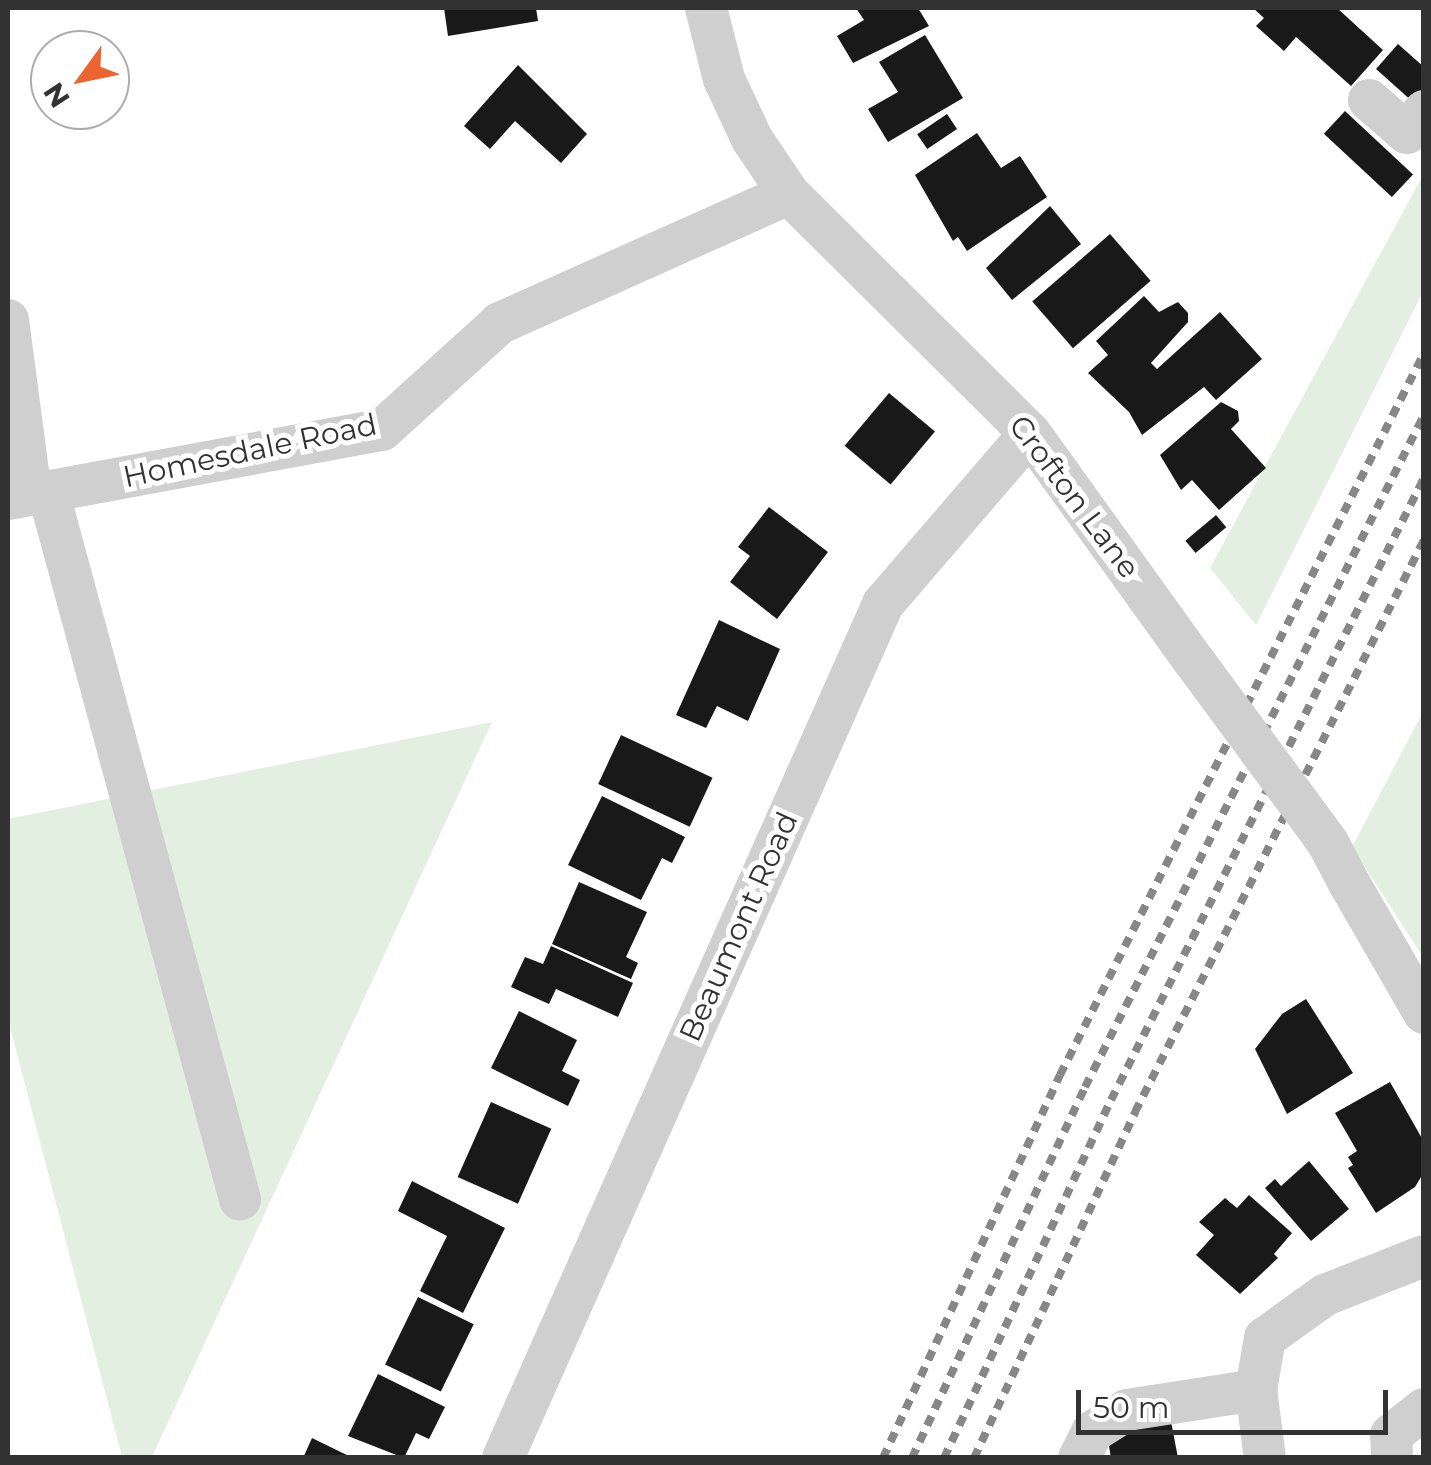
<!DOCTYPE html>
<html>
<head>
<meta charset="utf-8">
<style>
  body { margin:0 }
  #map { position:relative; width:1431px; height:1465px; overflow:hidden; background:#fff; font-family:Montserrat,sans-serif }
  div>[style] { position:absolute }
  .green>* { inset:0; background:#e3efe0 }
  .building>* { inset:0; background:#191919; transform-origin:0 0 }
  .minor>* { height:42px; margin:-21px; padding:0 21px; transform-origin:21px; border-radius:21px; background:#cfcfcf }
  .rail>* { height:8px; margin-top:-4px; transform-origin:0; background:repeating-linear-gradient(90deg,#878787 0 10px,transparent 0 18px) }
  .minor-bridge>* { height:42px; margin:-21px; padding:0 21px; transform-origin:21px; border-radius:21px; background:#cfcfcf }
  span { translate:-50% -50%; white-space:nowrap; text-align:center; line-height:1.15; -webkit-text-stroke:10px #fff; paint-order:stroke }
  .street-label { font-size:30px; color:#323232 }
  .frame { position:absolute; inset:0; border:10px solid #323232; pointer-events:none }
  .north { position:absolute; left:30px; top:30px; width:100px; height:100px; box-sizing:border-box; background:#fff; border:2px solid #adadad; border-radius:50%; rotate:237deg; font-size:28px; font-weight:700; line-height:40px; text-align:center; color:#323232 }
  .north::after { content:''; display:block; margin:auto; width:35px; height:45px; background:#ed6431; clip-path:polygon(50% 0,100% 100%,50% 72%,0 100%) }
  .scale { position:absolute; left:1076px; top:1390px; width:312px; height:45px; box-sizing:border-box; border:5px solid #323232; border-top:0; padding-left:12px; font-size:30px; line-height:35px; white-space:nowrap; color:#323232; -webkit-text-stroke:8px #fff; paint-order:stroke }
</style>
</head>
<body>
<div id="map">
  <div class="green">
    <i style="clip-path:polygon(1423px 175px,1423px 292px,1256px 625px,1210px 568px)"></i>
    <i style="clip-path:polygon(1423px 712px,1423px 957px,1352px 847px)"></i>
    <i style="clip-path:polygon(492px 722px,152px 1457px,122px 1457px,8px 1019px,8px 819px)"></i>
  </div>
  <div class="building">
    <i style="clip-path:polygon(444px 8px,536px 8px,538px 21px,448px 36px)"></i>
    <i style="clip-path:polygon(856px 8px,918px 8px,929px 26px,853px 63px,837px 36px,864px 20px)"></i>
    <i style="clip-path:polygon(1253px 8px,1337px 8px,1383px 50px,1351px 86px,1296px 37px,1284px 51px,1256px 26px,1264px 18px)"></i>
    <i style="clip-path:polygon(925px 35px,963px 98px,888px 142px,868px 109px,898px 92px,879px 62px)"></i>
    <i style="clip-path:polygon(1398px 44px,1424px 67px,1424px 91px,1413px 102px,1376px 69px)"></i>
    <i style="clip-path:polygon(518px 65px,587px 134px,561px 163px,515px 121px,490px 149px,464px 126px)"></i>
    <i style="left:1345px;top:111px;width:93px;height:31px;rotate:43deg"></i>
    <i style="left:947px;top:114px;width:18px;height:36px;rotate:56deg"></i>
    <i style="clip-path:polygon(977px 133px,1001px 168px,1020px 156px,1047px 197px,967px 251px,958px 237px,953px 241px,915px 175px)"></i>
    <i style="clip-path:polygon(1050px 206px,1081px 244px,1012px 300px,986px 268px)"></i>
    <i style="left:1110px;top:234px;width:62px;height:103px;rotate:49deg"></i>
    <i style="clip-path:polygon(1144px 296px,1159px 312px,1178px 302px,1188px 313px,1188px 322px,1151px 363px,1157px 369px,1220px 312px,1262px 359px,1216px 400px,1204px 387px,1142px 435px,1129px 412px,1088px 373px,1108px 355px,1096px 341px)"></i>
    <i style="left:889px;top:393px;width:60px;height:69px;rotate:40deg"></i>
    <i style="clip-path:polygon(1221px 402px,1238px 411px,1239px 421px,1231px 429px,1266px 468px,1219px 510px,1192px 480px,1181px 490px,1160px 455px)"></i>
    <i style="clip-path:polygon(769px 507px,828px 552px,777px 619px,730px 582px,750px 556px,738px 547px)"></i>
    <i style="left:1216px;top:515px;width:16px;height:40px;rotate:50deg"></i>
    <i style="clip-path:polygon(719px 620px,780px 649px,748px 721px,717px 706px,706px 728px,676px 715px)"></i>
    <i style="left:621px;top:735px;width:101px;height:54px;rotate:25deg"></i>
    <i style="clip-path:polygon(602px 796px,685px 837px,672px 863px,662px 858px,641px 900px,568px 865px)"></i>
    <i style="clip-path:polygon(579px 882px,647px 912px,626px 957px,638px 963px,631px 979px,552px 944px)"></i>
    <i style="clip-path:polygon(551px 946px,633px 983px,618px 1017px,556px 989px,549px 1004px,511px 987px,525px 957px,543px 964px)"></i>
    <i style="clip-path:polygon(1306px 999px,1353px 1073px,1287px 1114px,1255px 1049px,1282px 1014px)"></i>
    <i style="clip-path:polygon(519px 1011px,577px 1040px,562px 1071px,580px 1080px,568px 1106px,491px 1068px)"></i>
    <i style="clip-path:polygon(1390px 1082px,1424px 1142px,1424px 1172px,1415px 1187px,1376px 1213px,1348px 1168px,1353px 1165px,1348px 1157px,1357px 1151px,1335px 1113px)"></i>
    <i style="left:491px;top:1102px;width:66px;height:82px;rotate:24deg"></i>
    <i style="clip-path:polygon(1309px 1161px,1349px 1209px,1311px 1241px,1265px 1188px,1275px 1179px,1281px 1186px)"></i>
    <i style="clip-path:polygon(412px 1181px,505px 1228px,463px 1313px,420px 1291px,447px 1236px,398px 1211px)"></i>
    <i style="clip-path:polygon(1249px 1195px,1292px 1233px,1274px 1254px,1278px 1258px,1240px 1294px,1196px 1255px,1214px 1235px,1199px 1222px,1225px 1198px,1237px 1208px)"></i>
    <i style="left:418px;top:1297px;width:62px;height:75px;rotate:26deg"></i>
    <i style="clip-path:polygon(378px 1374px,445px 1407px,429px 1439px,416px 1433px,404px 1458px,348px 1436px)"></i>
    <i style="clip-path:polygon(1170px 1416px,1178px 1458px,1111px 1458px,1106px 1428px)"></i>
    <i style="clip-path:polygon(312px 1438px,353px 1458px,303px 1458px)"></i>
  </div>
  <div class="minor">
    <i style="left:706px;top:8px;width:73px;rotate:75.8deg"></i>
    <i style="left:724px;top:79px;width:66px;rotate:65deg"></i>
    <i style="left:752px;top:139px;width:66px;rotate:56.1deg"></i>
    <i style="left:789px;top:194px;width:339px;rotate:44.8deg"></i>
    <i style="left:1030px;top:433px;width:281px;rotate:54.3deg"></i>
    <i style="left:1369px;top:100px;width:50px;rotate:41deg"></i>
    <i style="left:1407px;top:133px;width:28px;rotate:-52deg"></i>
    <i style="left:8px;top:320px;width:176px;rotate:82.5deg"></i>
    <i style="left:48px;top:491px;width:734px;rotate:74.83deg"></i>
    <i style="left:8px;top:499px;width:380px;rotate:-10.5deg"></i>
    <i style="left:382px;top:430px;width:159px;rotate:-42.2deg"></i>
    <i style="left:500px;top:323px;width:316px;rotate:-24.1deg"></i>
    <i style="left:1349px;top:883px;width:150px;rotate:60deg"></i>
    <i style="left:503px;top:1458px;width:935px;rotate:-66.01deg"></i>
    <i style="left:883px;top:604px;width:225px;rotate:-49.3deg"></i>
    <i style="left:1079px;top:1458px;width:29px;rotate:-63deg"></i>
    <i style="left:1092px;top:1432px;width:41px;rotate:-32.2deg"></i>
    <i style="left:1127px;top:1410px;width:131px;rotate:-8.8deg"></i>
    <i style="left:1265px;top:1458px;width:69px;rotate:-97.5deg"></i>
    <i style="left:1256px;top:1390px;width:53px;rotate:-80.2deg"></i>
    <i style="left:1265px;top:1338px;width:74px;rotate:-35.6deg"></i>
    <i style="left:1325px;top:1295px;width:106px;rotate:-21.5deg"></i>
    <i style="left:1392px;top:1458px;width:23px;rotate:-92deg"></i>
    <i style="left:1391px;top:1435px;width:42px;rotate:-38.2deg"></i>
  </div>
  <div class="rail">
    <i style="left:883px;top:1458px;width:422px;rotate:-65.2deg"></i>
    <i style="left:1060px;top:1075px;width:809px;rotate:-63.24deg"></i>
    <i style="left:912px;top:1458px;width:409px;rotate:-65deg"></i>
    <i style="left:1085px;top:1087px;width:753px;rotate:-63.23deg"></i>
    <i style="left:944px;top:1458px;width:395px;rotate:-65deg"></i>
    <i style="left:1111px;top:1100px;width:696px;rotate:-63.29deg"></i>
    <i style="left:974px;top:1458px;width:382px;rotate:-65deg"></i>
    <i style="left:1135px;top:1112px;width:641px;rotate:-63.2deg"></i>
  </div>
  <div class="minor-bridge">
    <i style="left:1194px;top:661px;width:226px;rotate:53.6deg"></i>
    <i style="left:1328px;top:843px;width:45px;rotate:62.3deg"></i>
  </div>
  <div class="street-label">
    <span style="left:250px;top:451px;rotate:-12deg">Homesdale Road</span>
    <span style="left:1074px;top:497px;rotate:53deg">Crofton Lane</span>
    <span style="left:739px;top:927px;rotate:-66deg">Beaumont Road</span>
  </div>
  <div class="frame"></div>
  <div class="north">N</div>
  <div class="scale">50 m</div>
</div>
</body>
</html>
